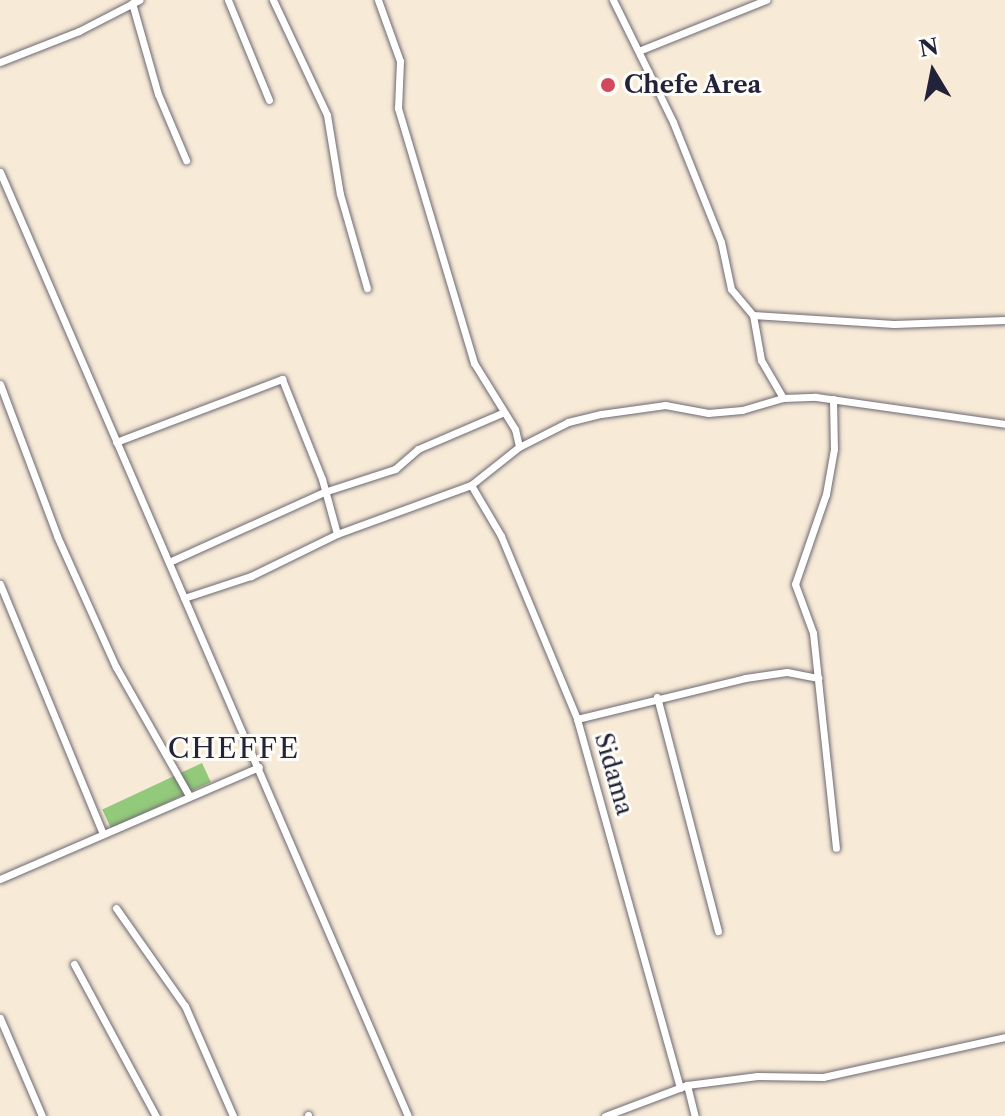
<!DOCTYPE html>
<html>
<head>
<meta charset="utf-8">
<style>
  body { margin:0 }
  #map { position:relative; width:1005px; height:1116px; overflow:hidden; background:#f7ead7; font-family:"Libre Caslon Text",serif }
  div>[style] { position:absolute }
  .green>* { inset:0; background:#93c97b; transform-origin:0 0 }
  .roads { filter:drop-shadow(0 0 2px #6d6872) drop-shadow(0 0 2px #6d6872) }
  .minor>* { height:7px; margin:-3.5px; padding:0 3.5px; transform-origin:3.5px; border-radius:3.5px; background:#fff }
  .dots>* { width:22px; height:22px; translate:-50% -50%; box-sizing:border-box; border:4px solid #fdfcf7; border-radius:50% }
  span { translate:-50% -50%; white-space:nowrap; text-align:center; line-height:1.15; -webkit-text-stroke:6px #fdfcf7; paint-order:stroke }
  .poi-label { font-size:24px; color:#22223b; font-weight:700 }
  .left { translate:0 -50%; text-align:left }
  .street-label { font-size:24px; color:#22223b }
  .quarter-label { font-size:28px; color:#22223b; letter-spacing:2px }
  .north { position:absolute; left:893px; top:32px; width:80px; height:80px; -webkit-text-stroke:6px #fdfcf7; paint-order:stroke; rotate:350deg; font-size:22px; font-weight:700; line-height:32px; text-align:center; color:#22223b }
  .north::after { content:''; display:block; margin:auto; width:28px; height:36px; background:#22223b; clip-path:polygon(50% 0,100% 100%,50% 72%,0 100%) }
</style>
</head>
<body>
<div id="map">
  <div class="green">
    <i style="left:202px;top:763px;width:21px;height:110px;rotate:65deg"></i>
  </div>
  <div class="roads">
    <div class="minor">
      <i style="left:228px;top:0;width:108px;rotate:67.7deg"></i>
      <i style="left:273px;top:0;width:127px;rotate:64.8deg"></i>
      <i style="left:327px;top:115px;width:80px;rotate:80.7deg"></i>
      <i style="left:340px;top:194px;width:98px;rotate:74deg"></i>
      <i style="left:378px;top:0;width:65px;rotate:70.2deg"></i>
      <i style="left:400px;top:61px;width:47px;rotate:92.4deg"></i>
      <i style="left:398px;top:108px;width:266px;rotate:73.4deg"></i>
      <i style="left:474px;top:363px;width:78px;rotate:58.2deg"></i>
      <i style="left:515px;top:429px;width:18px;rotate:77deg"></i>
      <i style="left:613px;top:0;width:136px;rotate:63.8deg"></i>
      <i style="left:673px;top:122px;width:129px;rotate:68.2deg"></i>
      <i style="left:721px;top:242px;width:48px;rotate:78deg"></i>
      <i style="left:731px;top:289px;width:34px;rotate:50deg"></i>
      <i style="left:753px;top:315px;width:46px;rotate:79.9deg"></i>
      <i style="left:761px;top:360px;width:44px;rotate:59.9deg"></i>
      <i style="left:132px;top:3px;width:95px;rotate:74.1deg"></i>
      <i style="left:158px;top:94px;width:72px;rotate:67deg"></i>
      <i style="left:641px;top:50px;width:135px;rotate:-21.8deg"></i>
      <i style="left:0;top:62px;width:85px;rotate:-21.4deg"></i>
      <i style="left:79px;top:31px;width:68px;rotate:-27.3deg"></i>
      <i style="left:0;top:172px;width:1028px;rotate:66.63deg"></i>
      <i style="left:753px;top:315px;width:141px;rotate:3.7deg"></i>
      <i style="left:894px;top:324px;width:111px;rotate:-2.1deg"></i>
      <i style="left:0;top:384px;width:162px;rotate:69.4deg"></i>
      <i style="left:57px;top:536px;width:144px;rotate:65.8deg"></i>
      <i style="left:116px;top:667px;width:146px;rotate:60.4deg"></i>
      <i style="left:833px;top:399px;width:50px;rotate:88.9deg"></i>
      <i style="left:834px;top:449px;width:46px;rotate:100.1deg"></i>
      <i style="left:826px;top:494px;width:95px;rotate:109deg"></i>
      <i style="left:795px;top:584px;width:52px;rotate:69.8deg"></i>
      <i style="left:813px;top:633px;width:216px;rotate:83.9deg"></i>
      <i style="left:116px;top:442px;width:178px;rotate:-20.8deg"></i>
      <i style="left:282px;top:379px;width:108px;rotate:68.2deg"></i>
      <i style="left:322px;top:479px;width:57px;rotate:74.7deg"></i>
      <i style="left:471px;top:485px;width:59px;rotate:59.5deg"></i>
      <i style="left:501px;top:536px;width:198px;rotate:67.4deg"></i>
      <i style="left:577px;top:719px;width:383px;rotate:74.4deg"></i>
      <i style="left:169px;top:562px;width:170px;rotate:-24.3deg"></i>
      <i style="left:324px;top:492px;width:75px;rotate:-17.9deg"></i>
      <i style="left:395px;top:469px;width:30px;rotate:-41deg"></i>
      <i style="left:418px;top:449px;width:91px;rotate:-23.2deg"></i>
      <i style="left:0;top:584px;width:267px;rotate:67.6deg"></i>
      <i style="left:184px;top:598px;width:71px;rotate:-18.2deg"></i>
      <i style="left:251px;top:576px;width:96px;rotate:-26deg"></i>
      <i style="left:337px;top:534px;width:143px;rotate:-20.1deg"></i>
      <i style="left:471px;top:485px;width:61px;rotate:-38.4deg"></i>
      <i style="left:519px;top:447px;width:55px;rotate:-27deg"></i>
      <i style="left:568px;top:422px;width:34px;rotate:-14deg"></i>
      <i style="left:601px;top:414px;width:65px;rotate:-8deg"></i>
      <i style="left:665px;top:405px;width:44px;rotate:10.5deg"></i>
      <i style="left:708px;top:413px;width:34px;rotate:-5deg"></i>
      <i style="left:742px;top:410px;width:43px;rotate:-16.3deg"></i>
      <i style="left:783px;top:398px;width:33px;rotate:-2deg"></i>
      <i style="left:816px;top:397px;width:191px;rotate:8.1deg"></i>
      <i style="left:657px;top:697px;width:242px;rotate:75.4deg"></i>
      <i style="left:577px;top:719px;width:173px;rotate:-13.7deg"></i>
      <i style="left:745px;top:678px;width:42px;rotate:-8.1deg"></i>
      <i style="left:787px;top:672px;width:32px;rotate:11deg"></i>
      <i style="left:0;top:879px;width:282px;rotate:-23.4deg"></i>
      <i style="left:116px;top:908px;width:120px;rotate:54.9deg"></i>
      <i style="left:185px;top:1006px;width:120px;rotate:66.4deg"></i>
      <i style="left:74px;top:964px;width:173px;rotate:61.7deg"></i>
      <i style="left:0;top:1018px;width:107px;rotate:66.8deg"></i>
      <i style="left:687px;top:1085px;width:32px;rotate:76deg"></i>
      <i style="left:308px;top:1115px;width:1px;rotate:90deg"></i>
      <i style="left:605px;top:1116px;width:88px;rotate:-20.7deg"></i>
      <i style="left:687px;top:1085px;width:71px;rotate:-7.3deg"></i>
      <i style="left:757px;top:1076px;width:66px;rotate:0.9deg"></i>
      <i style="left:823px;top:1077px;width:186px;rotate:-12.4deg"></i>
    </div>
  </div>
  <div class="dots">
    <i style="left:608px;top:85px;background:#d1495b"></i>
  </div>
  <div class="poi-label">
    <span class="left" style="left:624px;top:85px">Chefe Area</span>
  </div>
  <div class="street-label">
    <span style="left:614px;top:774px;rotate:74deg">Sidama</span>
  </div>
  <div class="quarter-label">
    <span style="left:234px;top:748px">CHEFFE</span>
  </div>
  <div class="north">N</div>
</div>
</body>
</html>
